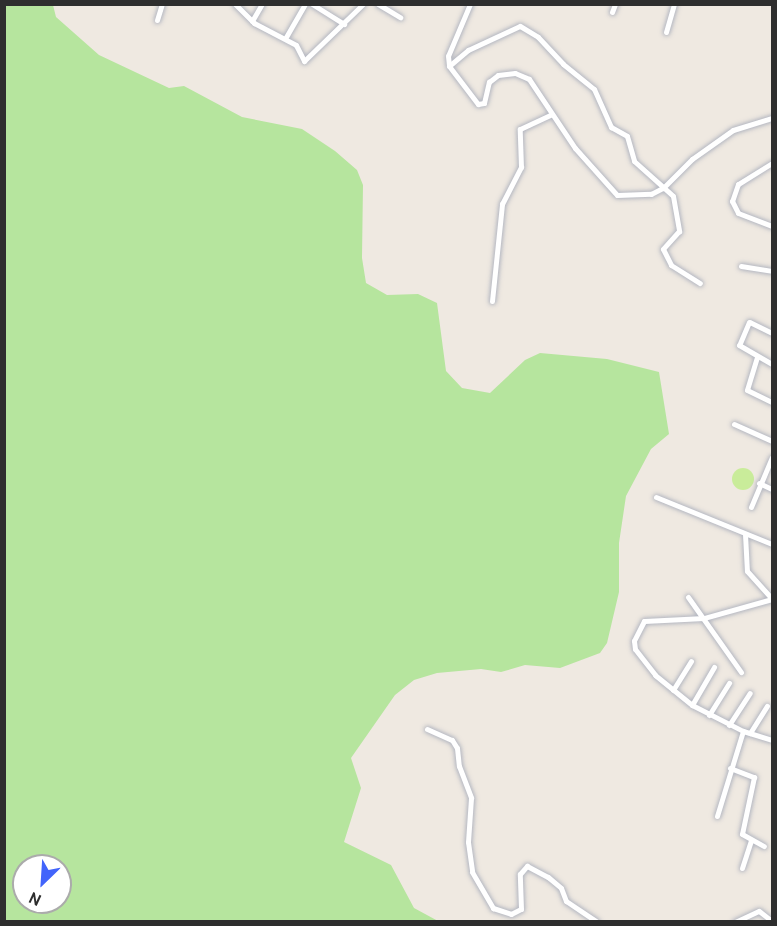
<!DOCTYPE html>
<html>
<head>
<meta charset="utf-8">
<style>
  body { margin:0 }
  #map { position:relative; width:777px; height:926px; overflow:hidden; background:#efe9e1; font-family:Cabin,sans-serif }
  div>[style] { position:absolute }
  .green>* { inset:0; background:#b6e59e }
  .pitch>* { inset:0; background:#c9ec9a }
  .round { border-radius:50% }
  .roads { filter:drop-shadow(0 0 2px #b4b7c1) drop-shadow(0 0 2px #b4b7c1) }
  .minor>* { height:5px; margin:-2.5px; padding:0 2.5px; transform-origin:2.5px; border-radius:2.5px; background:#fff }
  span { translate:-50% -50%; white-space:nowrap; text-align:center; line-height:1.15; -webkit-text-stroke:4.5px #fff; paint-order:stroke }
  .frame { position:absolute; inset:0; border:6px solid #2e2e2e; pointer-events:none }
  .north { position:absolute; left:12px; top:854px; width:60px; height:60px; box-sizing:border-box; background:#fff; border:2px solid #ababab; border-radius:50%; rotate:205deg; font-size:16px; font-weight:700; line-height:24px; text-align:center; color:#2e2e2e }
  .north::after { content:''; display:block; margin:auto; width:21px; height:27px; background:#4264fb; clip-path:polygon(50% 0,100% 100%,50% 72%,0 100%) }
</style>
</head>
<body>
<div id="map">
  <div class="green">
    <i style="clip-path:polygon(evenodd,5px 4px,53px 5px,56px 17px,99px 55px,169px 88px,184px 86px,242px 117px,302px 129px,335px 151px,357px 170px,363px 185px,362px 258px,366px 283px,387px 295px,418px 294px,437px 303px,446px 371px,462px 388px,490px 393px,525px 360px,540px 353px,607px 359px,659px 372px,669px 434px,651px 449px,626px 496px,619px 543px,619px 592px,607px 643px,600px 653px,560px 668px,525px 665px,501px 672px,481px 669px,437px 673px,414px 680px,395px 695px,351px 758px,361px 788px,344px 842px,391px 865px,414px 908px,438px 921px,5px 921px,5px 4px,24px 866px,60px 866px,60px 902px,24px 902px,24px 866px)"></i>
  </div>
  <div class="pitch">
    <i class="round" style="left:732px;top:468px;width:22px;height:22px"></i>
  </div>
  <div class="roads">
    <div class="minor">
      <i style="left:235px;top:4px;width:27px;rotate:45deg"></i>
      <i style="left:254px;top:23px;width:47px;rotate:27.6deg"></i>
      <i style="left:296px;top:45px;width:18px;rotate:63deg"></i>
      <i style="left:304px;top:61px;width:82px;rotate:-44deg"></i>
      <i style="left:312px;top:4px;width:38px;rotate:32deg"></i>
      <i style="left:378px;top:4px;width:26px;rotate:31deg"></i>
      <i style="left:470px;top:4px;width:56px;rotate:112.9deg"></i>
      <i style="left:448px;top:56px;width:10px;rotate:84deg"></i>
      <i style="left:449px;top:66px;width:48px;rotate:52.7deg"></i>
      <i style="left:478px;top:104px;width:6px;rotate:-9deg"></i>
      <i style="left:484px;top:103px;width:22px;rotate:-77deg"></i>
      <i style="left:489px;top:82px;width:11px;rotate:-38deg"></i>
      <i style="left:498px;top:75px;width:17px;rotate:-7deg"></i>
      <i style="left:515px;top:73px;width:15px;rotate:23deg"></i>
      <i style="left:529px;top:79px;width:83px;rotate:56.3deg"></i>
      <i style="left:575px;top:148px;width:63px;rotate:48.2deg"></i>
      <i style="left:617px;top:195px;width:34px;rotate:-2deg"></i>
      <i style="left:651px;top:194px;width:13px;rotate:-27deg"></i>
      <i style="left:663px;top:188px;width:41px;rotate:-45deg"></i>
      <i style="left:692px;top:159px;width:50px;rotate:-35.3deg"></i>
      <i style="left:733px;top:130px;width:41px;rotate:-17.1deg"></i>
      <i style="left:612px;top:12px;width:9px;rotate:-69deg"></i>
      <i style="left:157px;top:20px;width:17px;rotate:-73deg"></i>
      <i style="left:252px;top:21px;width:20px;rotate:-60deg"></i>
      <i style="left:666px;top:32px;width:29px;rotate:-74deg"></i>
      <i style="left:286px;top:37px;width:38px;rotate:-60deg"></i>
      <i style="left:449px;top:66px;width:25px;rotate:-40deg"></i>
      <i style="left:468px;top:50px;width:57px;rotate:-24.8deg"></i>
      <i style="left:520px;top:26px;width:21px;rotate:31deg"></i>
      <i style="left:538px;top:37px;width:37px;rotate:47deg"></i>
      <i style="left:563px;top:64px;width:40px;rotate:39deg"></i>
      <i style="left:594px;top:89px;width:42px;rotate:65.9deg"></i>
      <i style="left:611px;top:127px;width:18px;rotate:29deg"></i>
      <i style="left:627px;top:136px;width:26px;rotate:74deg"></i>
      <i style="left:634px;top:161px;width:52px;rotate:41.9deg"></i>
      <i style="left:673px;top:196px;width:36px;rotate:80deg"></i>
      <i style="left:679px;top:231px;width:24px;rotate:132deg"></i>
      <i style="left:663px;top:249px;width:18px;rotate:63deg"></i>
      <i style="left:671px;top:265px;width:34px;rotate:32deg"></i>
      <i style="left:772px;top:163px;width:40px;rotate:148deg"></i>
      <i style="left:738px;top:184px;width:18px;rotate:109deg"></i>
      <i style="left:732px;top:201px;width:13px;rotate:63deg"></i>
      <i style="left:738px;top:213px;width:36px;rotate:21deg"></i>
      <i style="left:741px;top:266px;width:31px;rotate:9deg"></i>
      <i style="left:492px;top:301px;width:98px;rotate:-84.1deg"></i>
      <i style="left:502px;top:204px;width:42px;rotate:-62.8deg"></i>
      <i style="left:521px;top:167px;width:38px;rotate:-92deg"></i>
      <i style="left:520px;top:129px;width:35px;rotate:-25deg"></i>
      <i style="left:772px;top:333px;width:25px;rotate:-154deg"></i>
      <i style="left:749px;top:322px;width:25px;rotate:113deg"></i>
      <i style="left:739px;top:345px;width:38px;rotate:30deg"></i>
      <i style="left:757px;top:357px;width:34px;rotate:107deg"></i>
      <i style="left:747px;top:390px;width:28px;rotate:26deg"></i>
      <i style="left:734px;top:424px;width:42px;rotate:24.1deg"></i>
      <i style="left:759px;top:483px;width:14px;rotate:25deg"></i>
      <i style="left:656px;top:497px;width:125px;rotate:22.1deg"></i>
      <i style="left:751px;top:507px;width:54px;rotate:-67.2deg"></i>
      <i style="left:745px;top:534px;width:37px;rotate:87deg"></i>
      <i style="left:747px;top:571px;width:38px;rotate:48deg"></i>
      <i style="left:688px;top:597px;width:92px;rotate:54.8deg"></i>
      <i style="left:772px;top:599px;width:71px;rotate:164.4deg"></i>
      <i style="left:704px;top:618px;width:60px;rotate:177.1deg"></i>
      <i style="left:644px;top:621px;width:22px;rotate:117deg"></i>
      <i style="left:634px;top:641px;width:8px;rotate:83deg"></i>
      <i style="left:635px;top:649px;width:33px;rotate:52deg"></i>
      <i style="left:655px;top:675px;width:48px;rotate:39deg"></i>
      <i style="left:692px;top:705px;width:57px;rotate:27deg"></i>
      <i style="left:743px;top:731px;width:30px;rotate:17deg"></i>
      <i style="left:673px;top:690px;width:34px;rotate:-58deg"></i>
      <i style="left:692px;top:705px;width:44px;rotate:-59.9deg"></i>
      <i style="left:709px;top:715px;width:38px;rotate:-58deg"></i>
      <i style="left:729px;top:725px;width:38px;rotate:-57deg"></i>
      <i style="left:427px;top:729px;width:27px;rotate:24deg"></i>
      <i style="left:452px;top:740px;width:9px;rotate:58deg"></i>
      <i style="left:457px;top:748px;width:18px;rotate:84deg"></i>
      <i style="left:459px;top:766px;width:34px;rotate:69deg"></i>
      <i style="left:471px;top:798px;width:44px;rotate:93.9deg"></i>
      <i style="left:468px;top:842px;width:30px;rotate:82deg"></i>
      <i style="left:472px;top:872px;width:42px;rotate:59.7deg"></i>
      <i style="left:493px;top:908px;width:19px;rotate:18deg"></i>
      <i style="left:511px;top:914px;width:11px;rotate:-27deg"></i>
      <i style="left:521px;top:909px;width:35px;rotate:-92deg"></i>
      <i style="left:520px;top:874px;width:11px;rotate:-49deg"></i>
      <i style="left:527px;top:866px;width:24px;rotate:28deg"></i>
      <i style="left:548px;top:877px;width:17px;rotate:40deg"></i>
      <i style="left:561px;top:888px;width:14px;rotate:69deg"></i>
      <i style="left:566px;top:901px;width:37px;rotate:34deg"></i>
      <i style="left:750px;top:733px;width:32px;rotate:-58deg"></i>
      <i style="left:730px;top:768px;width:26px;rotate:21deg"></i>
      <i style="left:754px;top:777px;width:58px;rotate:101.9deg"></i>
      <i style="left:742px;top:834px;width:25px;rotate:29deg"></i>
      <i style="left:717px;top:816px;width:89px;rotate:-73deg"></i>
      <i style="left:742px;top:868px;width:28px;rotate:-72deg"></i>
      <i style="left:735px;top:922px;width:26px;rotate:-25deg"></i>
      <i style="left:759px;top:911px;width:16px;rotate:38deg"></i>
    </div>
  </div>
  <div class="frame"></div>
  <div class="north">N</div>
</div>
</body>
</html>
